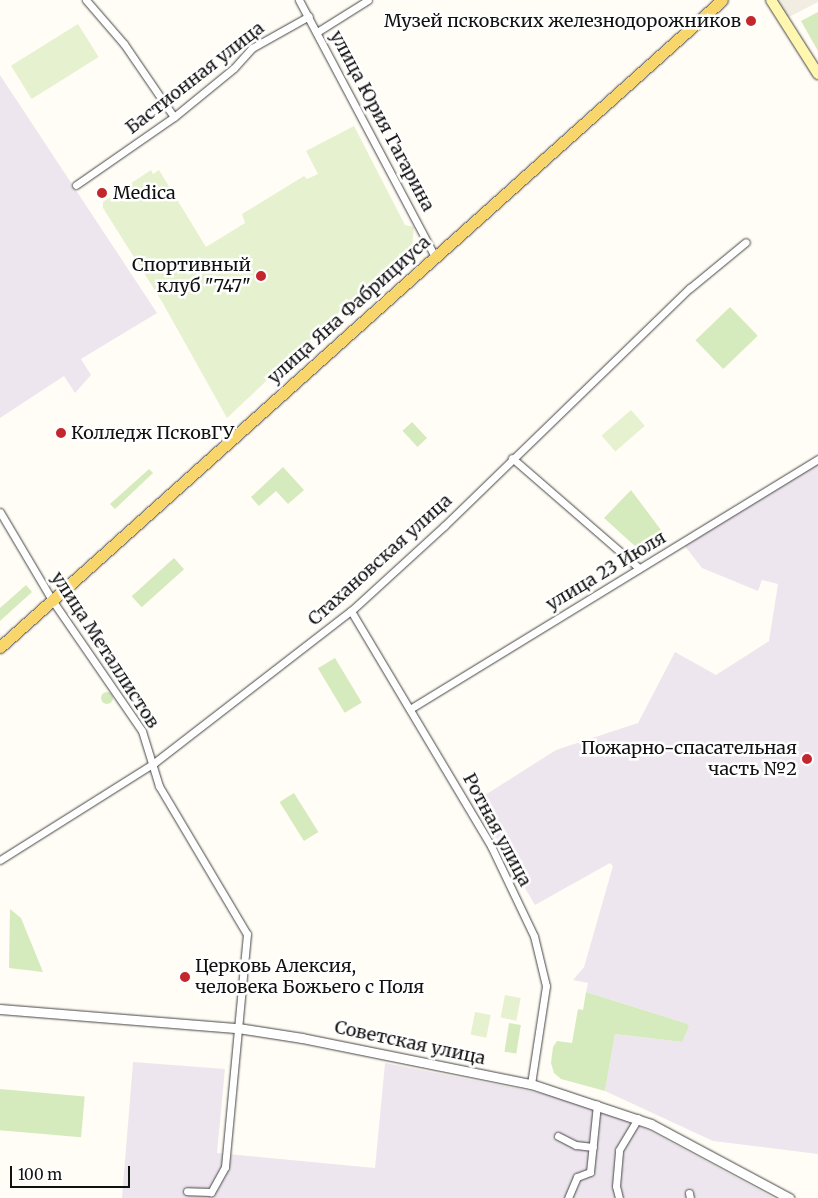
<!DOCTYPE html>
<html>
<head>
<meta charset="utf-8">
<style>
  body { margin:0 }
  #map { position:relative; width:818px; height:1198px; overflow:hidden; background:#fffdf5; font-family:Merriweather,serif }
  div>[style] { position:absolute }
  .industrial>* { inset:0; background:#eee6ef }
  .green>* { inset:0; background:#d5ebbd; transform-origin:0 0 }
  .round { border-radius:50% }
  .pitch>* { inset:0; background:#e6f2cf; transform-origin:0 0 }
  .plaza>* { inset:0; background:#f1ede2 }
  .roads { filter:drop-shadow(0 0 1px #444) drop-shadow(0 0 1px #444) }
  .minor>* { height:7px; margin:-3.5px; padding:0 3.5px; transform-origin:3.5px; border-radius:3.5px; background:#fff }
  .tertiary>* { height:9px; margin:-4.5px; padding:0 4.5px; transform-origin:4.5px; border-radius:4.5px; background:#fff }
  .secondary>* { height:10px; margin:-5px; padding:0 5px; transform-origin:5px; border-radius:5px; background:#fff6b0 }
  .primary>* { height:11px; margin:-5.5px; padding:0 5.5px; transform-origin:5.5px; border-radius:5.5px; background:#f9d66b }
  .dots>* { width:14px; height:14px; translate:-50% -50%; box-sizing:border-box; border:2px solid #fff; border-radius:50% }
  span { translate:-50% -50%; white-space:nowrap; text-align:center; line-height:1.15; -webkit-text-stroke:5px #fff; paint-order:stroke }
  .poi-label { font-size:18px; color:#111 }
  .right { translate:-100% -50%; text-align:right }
  .left { translate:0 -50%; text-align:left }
  .street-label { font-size:18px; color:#111 }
  .scale { position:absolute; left:10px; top:1166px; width:120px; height:22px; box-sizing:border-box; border:2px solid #111; border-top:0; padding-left:6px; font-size:15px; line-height:18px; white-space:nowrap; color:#111; -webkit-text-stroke:4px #fff; paint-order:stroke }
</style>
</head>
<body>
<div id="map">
  <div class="industrial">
    <i style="clip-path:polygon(0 75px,157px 313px,81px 359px,91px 375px,75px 393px,64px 376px,0 418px)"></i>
    <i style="clip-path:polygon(818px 464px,818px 1154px,713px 1141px,605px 1091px,615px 1034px,682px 1042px,685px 1023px,586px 992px,588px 983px,573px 980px,584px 967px,613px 866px,610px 863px,535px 905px,474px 802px,556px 750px,638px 723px,675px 652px,716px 675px,769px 641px,778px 584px,762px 580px,758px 591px,702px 568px,684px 545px)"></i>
    <i style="clip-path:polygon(133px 1062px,225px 1069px,217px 1153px,375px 1168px,385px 1063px,561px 1097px,639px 1125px,774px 1198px,122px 1198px)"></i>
  </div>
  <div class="green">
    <i style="clip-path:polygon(818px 12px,818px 51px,801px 21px)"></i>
    <i style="left:730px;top:307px;width:40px;height:48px;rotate:46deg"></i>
    <i style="left:412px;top:422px;width:22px;height:13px;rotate:47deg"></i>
    <i style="clip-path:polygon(283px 467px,304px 490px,288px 504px,276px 491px,259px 506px,251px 497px)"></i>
    <i style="clip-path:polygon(149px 469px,153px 473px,115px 509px,110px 504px)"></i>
    <i style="clip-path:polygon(631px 490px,661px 530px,636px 547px,604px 518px)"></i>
    <i style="left:174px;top:558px;width:15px;height:57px;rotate:48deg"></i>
    <i style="clip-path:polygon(26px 585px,32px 592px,0 621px,0 608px)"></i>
    <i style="left:335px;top:658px;width:52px;height:20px;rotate:59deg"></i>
    <i class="round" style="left:101px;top:692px;width:12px;height:12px"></i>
    <i style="left:294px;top:793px;width:46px;height:17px;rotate:58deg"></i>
    <i style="clip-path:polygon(10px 909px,21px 918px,43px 972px,9px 968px)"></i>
    <i style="clip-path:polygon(586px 992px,685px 1023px,689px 1026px,682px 1042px,615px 1034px,605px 1091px,561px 1079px,554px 1073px,551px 1063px,553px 1047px,557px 1041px,572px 1043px,578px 1009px,583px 1010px)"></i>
    <i style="left:509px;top:1023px;width:12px;height:29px;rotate:9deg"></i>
    <i style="left:0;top:1089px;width:85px;height:41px;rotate:5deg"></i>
  </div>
  <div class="pitch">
    <i style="left:78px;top:24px;width:39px;height:79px;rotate:58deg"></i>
    <i style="clip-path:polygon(354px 126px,405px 225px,414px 227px,412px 247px,405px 250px,227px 418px,161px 300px,103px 208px,103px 202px,151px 170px,153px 174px,159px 170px,206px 247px,245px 223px,242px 214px,304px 176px,307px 179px,318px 174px,306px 151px)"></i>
    <i style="left:631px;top:410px;width:21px;height:39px;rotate:49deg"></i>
    <i style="left:505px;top:995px;width:16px;height:23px;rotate:11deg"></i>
    <i style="left:475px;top:1012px;width:16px;height:23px;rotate:11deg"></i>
  </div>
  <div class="plaza">
    <i style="clip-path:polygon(776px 0,818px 0,818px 2px,787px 18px)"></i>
  </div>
  <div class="roads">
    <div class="minor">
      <i style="left:86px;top:0;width:58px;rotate:49.2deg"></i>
      <i style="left:124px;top:44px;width:88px;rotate:55.6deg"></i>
      <i style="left:299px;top:0;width:291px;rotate:62.1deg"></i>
      <i style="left:317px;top:32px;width:60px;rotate:-32.1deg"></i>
      <i style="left:76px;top:185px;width:119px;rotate:-34.8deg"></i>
      <i style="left:174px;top:117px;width:77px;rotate:-39.2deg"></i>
      <i style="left:234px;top:68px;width:27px;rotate:-48deg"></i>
      <i style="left:252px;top:48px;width:65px;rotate:-29.3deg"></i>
      <i style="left:512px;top:458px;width:168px;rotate:40.9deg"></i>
      <i style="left:0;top:512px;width:102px;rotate:59.4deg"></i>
      <i style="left:52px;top:600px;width:159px;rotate:55.5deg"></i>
      <i style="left:142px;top:731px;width:58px;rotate:72.8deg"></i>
      <i style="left:159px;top:786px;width:172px;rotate:59.3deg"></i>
      <i style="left:247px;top:934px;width:234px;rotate:95.4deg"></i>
      <i style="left:225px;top:1167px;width:29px;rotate:119deg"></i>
      <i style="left:211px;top:1192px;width:24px;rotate:-178deg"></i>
      <i style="left:351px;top:611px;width:274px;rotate:59.2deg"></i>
      <i style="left:491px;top:846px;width:100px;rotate:64.5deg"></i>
      <i style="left:534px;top:936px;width:51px;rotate:76.5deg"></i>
      <i style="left:546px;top:986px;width:99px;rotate:98.7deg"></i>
      <i style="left:410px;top:709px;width:479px;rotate:-31.5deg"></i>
      <i style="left:0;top:860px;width:182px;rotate:-32.2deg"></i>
      <i style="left:154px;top:763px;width:249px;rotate:-37.7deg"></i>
      <i style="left:351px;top:611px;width:126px;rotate:-42.4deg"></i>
      <i style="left:444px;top:526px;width:342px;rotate:-44.1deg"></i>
      <i style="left:690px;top:288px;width:72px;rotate:-39.4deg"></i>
      <i style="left:558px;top:1136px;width:20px;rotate:27deg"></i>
      <i style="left:576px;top:1145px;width:17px;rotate:7deg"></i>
      <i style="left:689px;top:1193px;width:5px;rotate:79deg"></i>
      <i style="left:568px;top:1198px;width:23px;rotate:-67deg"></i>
      <i style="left:577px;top:1177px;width:14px;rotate:-21deg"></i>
      <i style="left:590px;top:1172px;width:68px;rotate:-84.1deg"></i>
      <i style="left:619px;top:1198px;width:12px;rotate:-104deg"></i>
      <i style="left:616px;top:1186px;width:36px;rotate:-85deg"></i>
      <i style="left:619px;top:1150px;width:37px;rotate:-59deg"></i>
    </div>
    <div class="tertiary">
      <i style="left:0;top:1009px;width:239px;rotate:4.6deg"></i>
      <i style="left:238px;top:1028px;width:65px;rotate:8.9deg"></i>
      <i style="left:302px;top:1038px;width:234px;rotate:11.4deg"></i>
      <i style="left:531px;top:1084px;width:126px;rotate:18.4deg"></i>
      <i style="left:651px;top:1124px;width:157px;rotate:28.2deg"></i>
    </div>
    <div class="secondary">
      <i style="left:771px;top:0;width:88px;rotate:57.6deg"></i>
    </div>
    <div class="primary">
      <i style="left:0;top:647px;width:969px;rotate:-41.86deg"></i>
    </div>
  </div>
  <div class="dots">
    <i style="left:751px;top:21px;background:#c4262e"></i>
    <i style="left:102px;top:193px;background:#c4262e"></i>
    <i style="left:261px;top:276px;background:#c4262e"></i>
    <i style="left:61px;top:433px;background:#c4262e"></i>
    <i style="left:807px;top:759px;background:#c4262e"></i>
    <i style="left:185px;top:977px;background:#c4262e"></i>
  </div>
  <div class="poi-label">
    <span class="right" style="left:741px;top:21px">Музей псковских железнодорожников</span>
    <span class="left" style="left:113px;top:193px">Medica</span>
    <span class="right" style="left:251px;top:276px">Спортивный<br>клуб "747"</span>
    <span class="left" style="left:71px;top:433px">Колледж ПсковГУ</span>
    <span class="right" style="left:797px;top:759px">Пожарно-спасательная<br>часть №2</span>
    <span class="left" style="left:195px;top:977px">Церковь Алексия,<br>человека Божьего с Поля</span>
  </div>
  <div class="street-label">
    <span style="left:195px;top:78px;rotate:-38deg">Бастионная улица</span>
    <span style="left:382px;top:121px;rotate:62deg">улица Юрия Гагарина</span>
    <span style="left:349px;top:310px;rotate:-42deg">улица Яна Фабрициуса</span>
    <span style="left:380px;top:560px;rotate:-42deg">Стахановская улица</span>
    <span style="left:606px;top:571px;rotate:-31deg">улица 23 Июля</span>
    <span style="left:105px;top:650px;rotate:57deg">улица Металлистов</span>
    <span style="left:497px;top:830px;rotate:62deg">Ротная улица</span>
    <span style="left:410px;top:1043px;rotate:12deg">Советская улица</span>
  </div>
  <div class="scale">100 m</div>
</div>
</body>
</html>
